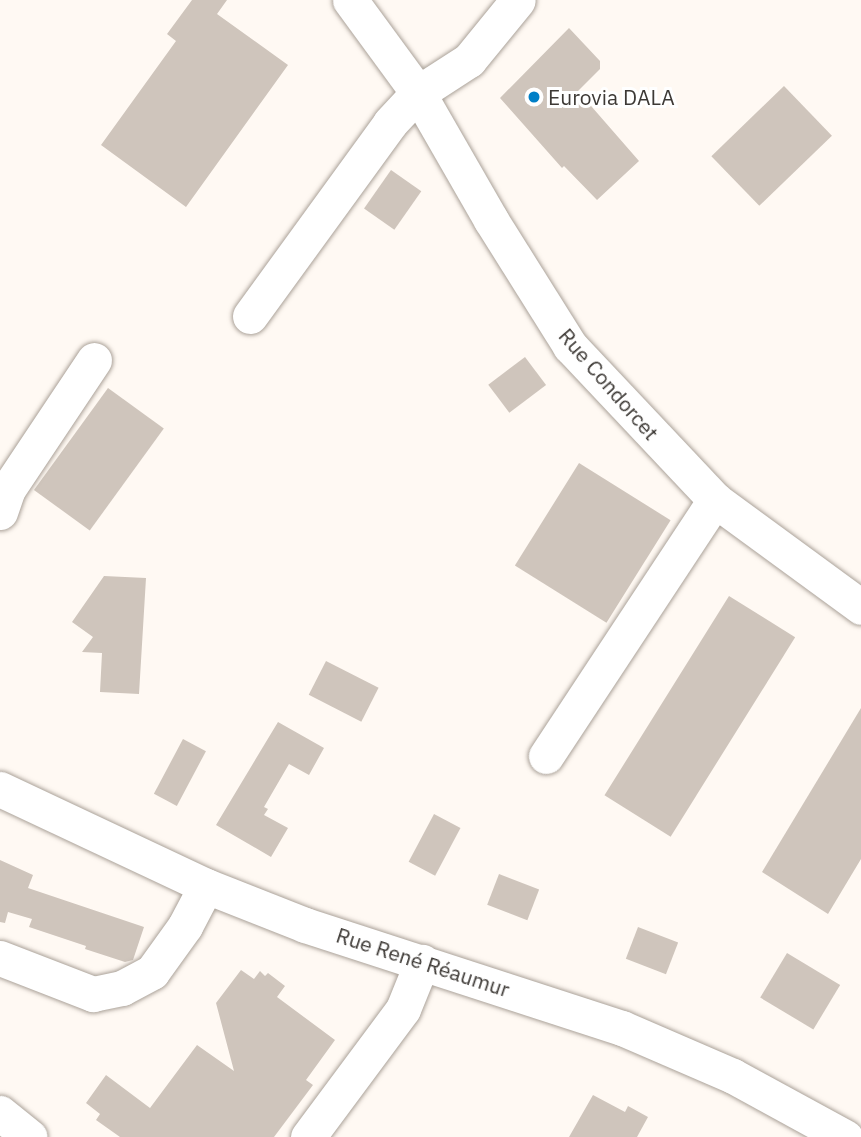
<!DOCTYPE html>
<html>
<head>
<meta charset="utf-8">
<style>
  body { margin:0 }
  #map { position:relative; width:861px; height:1137px; overflow:hidden; background:#fff9f3; font-family:"IBM Plex Sans",sans-serif }
  div>[style] { position:absolute }
  .building>* { inset:0; background:#cfc5bc; transform-origin:0 0 }
  .roads { filter:drop-shadow(0 0 2px #aba299) drop-shadow(0 0 2px #aba299) }
  .minor>* { height:35px; margin:-17.5px; padding:0 17.5px; transform-origin:17.5px; border-radius:17.5px; background:#fff }
  .dots>* { width:19px; height:19px; translate:-50% -50%; box-sizing:border-box; border:4px solid #fff; border-radius:50% }
  span { translate:-50% -50%; white-space:nowrap; text-align:center; line-height:1.15; -webkit-text-stroke:6px #fff; paint-order:stroke }
  .poi-label { font-size:21px; color:#3d3935 }
  .left { translate:0 -50%; text-align:left }
  .street-label { font-size:21px; color:#3d3935 }
</style>
</head>
<body>
<div id="map">
  <div class="building">
    <i style="clip-path:polygon(192px 0,227px 0,217px 14px,288px 65px,186px 207px,101px 145px,176px 41px,167px 34px)"></i>
    <i style="clip-path:polygon(569px 28px,600px 61px,600px 69px,578px 91px,639px 161px,597px 200px,564px 166px,562px 168px,500px 98px)"></i>
    <i style="left:784px;top:86px;width:69px;height:101px;rotate:46deg"></i>
    <i style="left:391px;top:170px;width:37px;height:47px;rotate:35deg"></i>
    <i style="left:525px;top:357px;width:35px;height:46px;rotate:53deg"></i>
    <i style="left:108px;top:388px;width:69px;height:126px;rotate:36deg"></i>
    <i style="left:579px;top:463px;width:108px;height:121px;rotate:32deg"></i>
    <i style="clip-path:polygon(104px 576px,146px 578px,139px 694px,100px 692px,102px 653px,82px 652px,93px 637px,72px 622px)"></i>
    <i style="left:729px;top:596px;width:78px;height:235px;rotate:32deg"></i>
    <i style="left:326px;top:661px;width:59px;height:38px;rotate:27deg"></i>
    <i style="clip-path:polygon(861px 708px,861px 859px,828px 914px,762px 872px)"></i>
    <i style="clip-path:polygon(278px 722px,324px 748px,309px 775px,289px 764px,264px 807px,268px 809px,264px 815px,288px 828px,271px 857px,216px 825px)"></i>
    <i style="left:183px;top:739px;width:26px;height:62px;rotate:28deg"></i>
    <i style="left:434px;top:814px;width:30px;height:54px;rotate:28deg"></i>
    <i style="clip-path:polygon(0 860px,33px 875px,28px 888px,144px 927px,133px 960px,125px 962px,85px 949px,86px 946px,29px 927px,32px 919px,8px 912px,5px 923px,0 922px)"></i>
    <i style="left:499px;top:874px;width:43px;height:33px;rotate:21deg"></i>
    <i style="left:638px;top:927px;width:43px;height:34px;rotate:21deg"></i>
    <i style="left:787px;top:953px;width:62px;height:52px;rotate:31deg"></i>
    <i style="clip-path:polygon(241px 970px,254px 979px,260px 971px,265px 976px,268px 973px,285px 986px,277px 997px,335px 1040px,306px 1080px,313px 1085px,274px 1137px,120px 1137px,96px 1120px,100px 1114px,86px 1103px,106px 1075px,150px 1108px,197px 1045px,234px 1071px,216px 1003px)"></i>
    <i style="clip-path:polygon(593px 1095px,625px 1112px,628px 1106px,648px 1117px,637px 1137px,569px 1137px)"></i>
  </div>
  <div class="roads">
    <div class="minor">
      <i style="left:350px;top:0;width:115px;rotate:53.8deg"></i>
      <i style="left:418px;top:93px;width:146px;rotate:60.1deg"></i>
      <i style="left:491px;top:220px;width:149px;rotate:57.9deg"></i>
      <i style="left:570px;top:346px;width:212px;rotate:46.7deg"></i>
      <i style="left:715px;top:500px;width:181px;rotate:36.2deg"></i>
      <i style="left:250px;top:316px;width:238px;rotate:-54deg"></i>
      <i style="left:390px;top:123px;width:41px;rotate:-47deg"></i>
      <i style="left:418px;top:93px;width:61px;rotate:-32.9deg"></i>
      <i style="left:469px;top:60px;width:77px;rotate:-50.8deg"></i>
      <i style="left:0;top:512px;width:24px;rotate:-71deg"></i>
      <i style="left:8px;top:489px;width:155px;rotate:-56.3deg"></i>
      <i style="left:546px;top:756px;width:307px;rotate:-56.6deg"></i>
      <i style="left:0;top:789px;width:228px;rotate:25.2deg"></i>
      <i style="left:206px;top:886px;width:106px;rotate:21.5deg"></i>
      <i style="left:305px;top:925px;width:333px;rotate:18deg"></i>
      <i style="left:622px;top:1028px;width:121px;rotate:23.4deg"></i>
      <i style="left:733px;top:1076px;width:128px;rotate:28.6deg"></i>
      <i style="left:0;top:958px;width:100px;rotate:21.2deg"></i>
      <i style="left:93px;top:994px;width:30px;rotate:-12deg"></i>
      <i style="left:122px;top:988px;width:34px;rotate:-28deg"></i>
      <i style="left:152px;top:972px;width:57px;rotate:-54.3deg"></i>
      <i style="left:185px;top:926px;width:45px;rotate:-62.3deg"></i>
      <i style="left:0;top:1113px;width:38px;rotate:39deg"></i>
      <i style="left:308px;top:1137px;width:159px;rotate:-53.4deg"></i>
      <i style="left:403px;top:1009px;width:51px;rotate:-68deg"></i>
    </div>
  </div>
  <div class="dots">
    <i style="left:534px;top:97px;background:#007fc7"></i>
  </div>
  <div class="poi-label">
    <span class="left" style="left:548px;top:97px">Eurovia DALA</span>
  </div>
  <div class="street-label">
    <span style="left:609px;top:384px;rotate:49deg">Rue Condorcet</span>
    <span style="left:423px;top:962px;rotate:18deg">Rue René Réaumur</span>
  </div>
</div>
</body>
</html>
